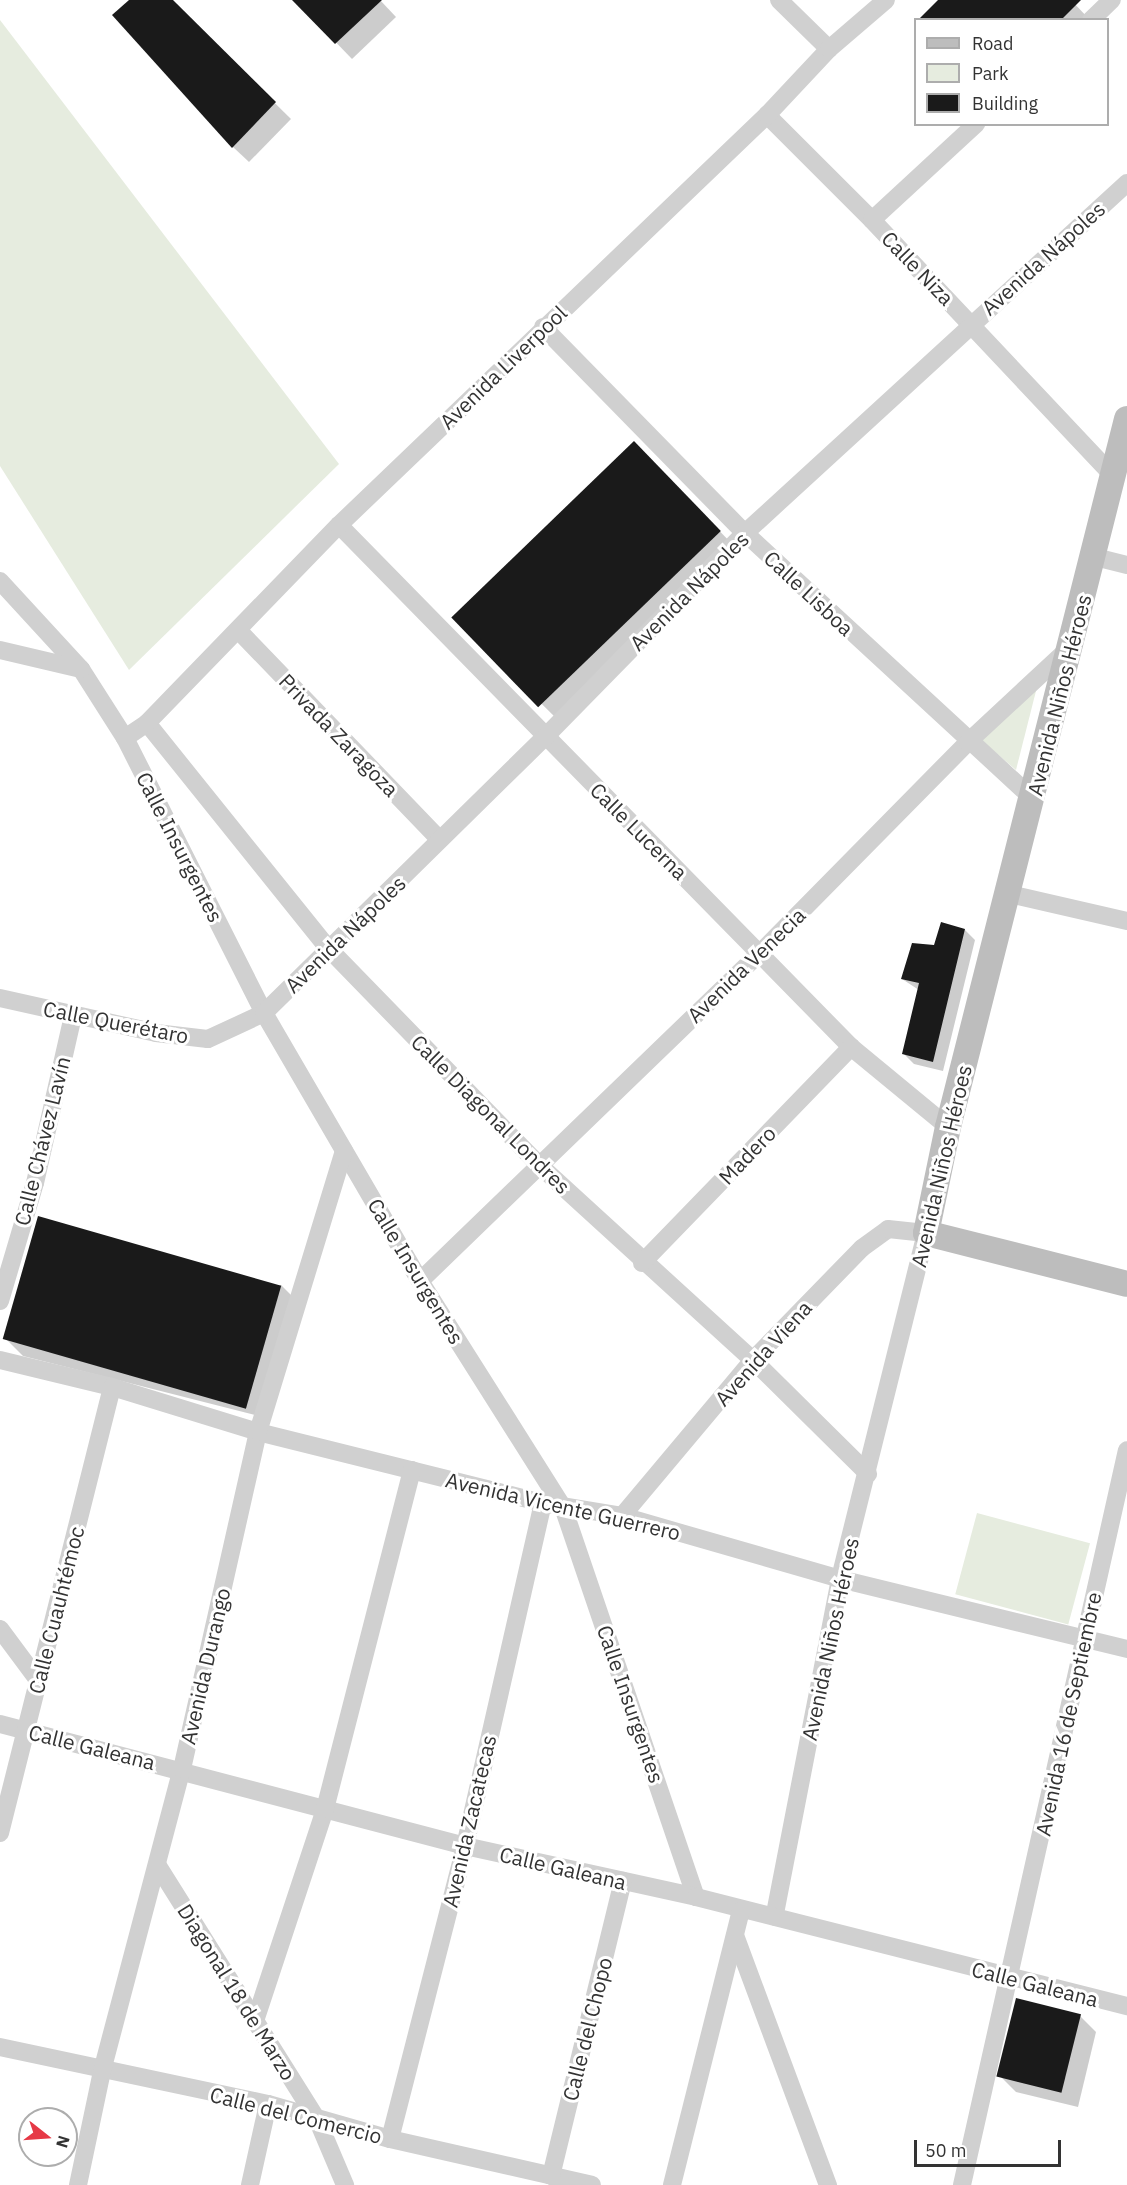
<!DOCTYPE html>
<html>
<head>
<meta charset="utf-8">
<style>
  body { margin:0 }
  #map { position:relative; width:1127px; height:2185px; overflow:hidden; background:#fff; font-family:"IBM Plex Sans",sans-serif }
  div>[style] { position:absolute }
  .green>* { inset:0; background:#e6ecdf; transform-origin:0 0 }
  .shadow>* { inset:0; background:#0003 }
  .building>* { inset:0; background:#1a1a1a; transform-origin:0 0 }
  .street>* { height:18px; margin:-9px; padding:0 9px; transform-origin:9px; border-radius:9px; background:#d0d0d0 }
  .secondary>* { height:26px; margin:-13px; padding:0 13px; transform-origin:13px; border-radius:13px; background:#bdbdbd }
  span { translate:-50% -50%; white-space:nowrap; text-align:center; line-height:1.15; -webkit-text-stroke:6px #fff; paint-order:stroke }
  .street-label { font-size:21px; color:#333 }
  .legend { position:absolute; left:914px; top:18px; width:195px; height:108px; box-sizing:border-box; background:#fff; border:2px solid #adadad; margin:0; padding:8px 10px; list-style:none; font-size:18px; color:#333 }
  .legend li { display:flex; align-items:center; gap:12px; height:30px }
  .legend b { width:30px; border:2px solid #adadad }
  .north { position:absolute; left:18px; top:2107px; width:60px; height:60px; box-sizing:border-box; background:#fff; border:2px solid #adadad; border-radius:50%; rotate:107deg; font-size:16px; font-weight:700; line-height:24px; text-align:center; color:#333 }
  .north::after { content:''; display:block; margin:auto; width:21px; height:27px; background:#e63946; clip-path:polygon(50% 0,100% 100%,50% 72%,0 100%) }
  .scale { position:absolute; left:914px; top:2140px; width:147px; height:27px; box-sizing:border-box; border:3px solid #333; border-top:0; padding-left:8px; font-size:18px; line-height:21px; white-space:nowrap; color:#333; -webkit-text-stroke:4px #fff; paint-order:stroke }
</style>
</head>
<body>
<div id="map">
  <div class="green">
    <i style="clip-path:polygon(0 20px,339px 464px,129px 670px,0 466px)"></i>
    <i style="clip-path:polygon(1037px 687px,1016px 770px,981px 740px)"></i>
    <i style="left:977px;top:1513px;width:117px;height:84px;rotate:15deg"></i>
  </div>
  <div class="shadow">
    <i style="clip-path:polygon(131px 0,170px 0,291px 119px,249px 162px,233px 147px)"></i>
    <i style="clip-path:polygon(295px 0,380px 0,396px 17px,352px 59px)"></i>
    <i style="clip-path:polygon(940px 0,1071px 0,1090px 20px,933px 20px)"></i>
    <i style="clip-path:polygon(650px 459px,736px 548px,563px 725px,458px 621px)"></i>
    <i style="clip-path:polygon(965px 930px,975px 940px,943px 1071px,914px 1064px,904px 1054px,919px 990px,902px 979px,935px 947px)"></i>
    <i style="clip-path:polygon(281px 1285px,297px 1301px,263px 1417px,23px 1356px,7px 1340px)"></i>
    <i style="clip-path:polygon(1080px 2016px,1096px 2032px,1078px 2107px,1016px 2092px,1000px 2076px)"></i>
  </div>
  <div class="building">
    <i style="clip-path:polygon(129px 0,173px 0,276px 102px,232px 148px,112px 15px)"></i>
    <i style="clip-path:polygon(292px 0,382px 0,335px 44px)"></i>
    <i style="clip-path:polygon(938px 0,1081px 0,1061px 20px,918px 20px)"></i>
    <i style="left:634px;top:441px;width:125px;height:254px;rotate:46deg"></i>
    <i style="clip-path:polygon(941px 922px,965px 929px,933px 1062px,902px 1054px,919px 983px,901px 979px,912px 943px,934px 945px)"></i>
    <i style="left:38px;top:1216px;width:253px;height:128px;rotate:16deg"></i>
    <i style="left:1016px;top:1998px;width:67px;height:81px;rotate:14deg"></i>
  </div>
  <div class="street">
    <i style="left:779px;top:0;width:70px;rotate:44.4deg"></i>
    <i style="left:1091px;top:20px;width:29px;rotate:-44deg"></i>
    <i style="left:767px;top:115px;width:148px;rotate:45deg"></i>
    <i style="left:872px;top:220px;width:354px;rotate:46.7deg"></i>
    <i style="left:872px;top:220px;width:142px;rotate:-42.7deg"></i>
    <i style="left:543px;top:327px;width:289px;rotate:45.6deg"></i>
    <i style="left:745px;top:533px;width:391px;rotate:42.7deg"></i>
    <i style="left:339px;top:525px;width:731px;rotate:45.55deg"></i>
    <i style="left:851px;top:1047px;width:126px;rotate:39.5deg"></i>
    <i style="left:1095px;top:557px;width:33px;rotate:14deg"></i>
    <i style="left:0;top:581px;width:120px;rotate:47.4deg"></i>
    <i style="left:81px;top:669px;width:82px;rotate:57.5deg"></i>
    <i style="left:125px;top:738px;width:308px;rotate:63.2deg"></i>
    <i style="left:264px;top:1013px;width:310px;rotate:59.8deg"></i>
    <i style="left:420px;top:1281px;width:267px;rotate:57.7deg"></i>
    <i style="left:563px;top:1507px;width:412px;rotate:71.2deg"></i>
    <i style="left:238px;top:630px;width:291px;rotate:46.1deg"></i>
    <i style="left:0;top:650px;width:83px;rotate:13.2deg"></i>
    <i style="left:147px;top:723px;width:290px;rotate:51.2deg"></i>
    <i style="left:329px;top:949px;width:300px;rotate:45.8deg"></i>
    <i style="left:538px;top:1164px;width:291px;rotate:42.4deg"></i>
    <i style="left:753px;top:1360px;width:162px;rotate:44.7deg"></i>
    <i style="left:125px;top:738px;width:27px;rotate:-34deg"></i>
    <i style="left:147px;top:723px;width:276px;rotate:-45.9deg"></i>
    <i style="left:339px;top:525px;width:593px;rotate:-43.77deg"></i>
    <i style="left:767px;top:115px;width:91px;rotate:-46.8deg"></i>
    <i style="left:829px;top:49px;width:75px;rotate:-40.7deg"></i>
    <i style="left:1009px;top:894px;width:121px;rotate:12.9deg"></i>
    <i style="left:0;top:998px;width:160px;rotate:12.6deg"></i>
    <i style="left:156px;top:1033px;width:52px;rotate:6.6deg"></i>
    <i style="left:208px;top:1039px;width:62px;rotate:-24.9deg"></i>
    <i style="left:264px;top:1013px;width:395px;rotate:-44.5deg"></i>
    <i style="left:546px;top:736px;width:284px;rotate:-45.6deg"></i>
    <i style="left:745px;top:533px;width:518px;rotate:-42.5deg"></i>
    <i style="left:642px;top:1263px;width:301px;rotate:-45.9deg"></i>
    <i style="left:420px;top:1281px;width:472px;rotate:-44deg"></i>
    <i style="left:760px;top:953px;width:296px;rotate:-45.4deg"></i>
    <i style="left:968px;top:742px;width:138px;rotate:-42.9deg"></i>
    <i style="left:0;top:1301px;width:123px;rotate:-73.5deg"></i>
    <i style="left:35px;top:1183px;width:171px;rotate:-77.2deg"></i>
    <i style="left:0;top:1360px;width:115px;rotate:13.6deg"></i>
    <i style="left:112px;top:1387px;width:153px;rotate:17.1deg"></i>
    <i style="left:258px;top:1432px;width:294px;rotate:14deg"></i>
    <i style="left:543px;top:1503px;width:80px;rotate:9.3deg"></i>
    <i style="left:622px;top:1516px;width:227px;rotate:16.1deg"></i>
    <i style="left:840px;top:1579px;width:295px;rotate:13.7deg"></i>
    <i style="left:622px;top:1516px;width:204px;rotate:-50deg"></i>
    <i style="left:753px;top:1360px;width:156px;rotate:-45.8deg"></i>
    <i style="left:862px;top:1248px;width:32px;rotate:-36deg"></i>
    <i style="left:888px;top:1229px;width:38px;rotate:6deg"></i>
    <i style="left:926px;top:1233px;width:357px;rotate:104deg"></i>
    <i style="left:840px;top:1579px;width:344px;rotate:101deg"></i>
    <i style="left:0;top:1629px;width:64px;rotate:53.3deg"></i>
    <i style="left:0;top:1724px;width:481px;rotate:14.7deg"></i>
    <i style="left:465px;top:1846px;width:237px;rotate:12.4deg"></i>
    <i style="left:696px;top:1897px;width:445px;rotate:14.2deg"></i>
    <i style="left:0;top:1833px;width:460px;rotate:-75.9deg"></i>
    <i style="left:158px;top:1866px;width:299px;rotate:57.9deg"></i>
    <i style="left:317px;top:2119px;width:72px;rotate:67deg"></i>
    <i style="left:736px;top:1938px;width:264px;rotate:69.6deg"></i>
    <i style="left:255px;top:2021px;width:223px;rotate:-71.7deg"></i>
    <i style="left:325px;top:1809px;width:350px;rotate:-75.6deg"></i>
    <i style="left:0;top:2047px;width:274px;rotate:12deg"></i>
    <i style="left:268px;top:2104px;width:127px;rotate:16deg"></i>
    <i style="left:390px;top:2139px;width:207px;rotate:12.8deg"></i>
    <i style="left:390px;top:2139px;width:302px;rotate:-75.6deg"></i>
    <i style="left:465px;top:1846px;width:352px;rotate:-77.2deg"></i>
    <i style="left:551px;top:2176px;width:304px;rotate:-76.3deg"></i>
    <i style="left:78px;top:2185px;width:116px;rotate:-78.1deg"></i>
    <i style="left:102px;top:2071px;width:312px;rotate:-75.2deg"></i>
    <i style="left:182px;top:1769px;width:345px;rotate:-77.3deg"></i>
    <i style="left:258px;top:1432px;width:294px;rotate:-73deg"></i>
    <i style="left:250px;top:2185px;width:83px;rotate:-77.5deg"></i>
    <i style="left:672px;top:2185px;width:283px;rotate:-75.9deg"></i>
    <i style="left:962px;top:2185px;width:753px;rotate:-77.35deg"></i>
  </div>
  <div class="secondary">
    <i style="left:1127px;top:419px;width:730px;rotate:104.19deg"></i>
    <i style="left:948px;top:1127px;width:108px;rotate:101.7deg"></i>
    <i style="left:926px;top:1233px;width:207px;rotate:14.2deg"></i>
  </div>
  <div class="street-label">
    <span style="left:1043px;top:258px;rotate:-42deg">Avenida Nápoles</span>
    <span style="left:918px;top:268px;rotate:46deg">Calle Niza</span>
    <span style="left:503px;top:367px;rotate:-44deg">Avenida Liverpool</span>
    <span style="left:689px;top:591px;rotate:-45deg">Avenida Nápoles</span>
    <span style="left:809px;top:593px;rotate:43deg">Calle Lisboa</span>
    <span style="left:1059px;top:695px;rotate:-76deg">Avenida Niños Héroes</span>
    <span style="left:339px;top:735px;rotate:46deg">Privada Zaragoza</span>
    <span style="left:639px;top:831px;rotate:45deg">Calle Lucerna</span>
    <span style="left:180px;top:847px;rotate:63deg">Calle Insurgentes</span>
    <span style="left:345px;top:934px;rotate:-44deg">Avenida Nápoles</span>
    <span style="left:746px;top:965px;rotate:-44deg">Avenida Venecia</span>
    <span style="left:116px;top:1022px;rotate:11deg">Calle Querétaro</span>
    <span style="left:491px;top:1114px;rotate:45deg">Calle Diagonal Londres</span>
    <span style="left:42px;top:1141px;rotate:-76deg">Calle Chávez Lavín</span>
    <span style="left:747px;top:1155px;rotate:-46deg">Madero</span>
    <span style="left:941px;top:1166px;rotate:-77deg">Avenida Niños Héroes</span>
    <span style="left:416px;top:1271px;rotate:59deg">Calle Insurgentes</span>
    <span style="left:763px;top:1353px;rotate:-48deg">Avenida Viena</span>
    <span style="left:563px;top:1506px;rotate:13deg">Avenida Vicente Guerrero</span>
    <span style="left:56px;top:1610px;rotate:-76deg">Calle Cuauhtémoc</span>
    <span style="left:830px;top:1639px;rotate:-78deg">Avenida Niños Héroes</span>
    <span style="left:205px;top:1666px;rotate:-77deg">Avenida Durango</span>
    <span style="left:631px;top:1704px;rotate:71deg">Calle Insurgentes</span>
    <span style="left:1068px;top:1714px;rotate:-78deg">Avenida 16 de Septiembre</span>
    <span style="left:92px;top:1747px;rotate:14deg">Calle Galeana</span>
    <span style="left:469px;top:1821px;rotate:-77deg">Avenida Zacatecas</span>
    <span style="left:563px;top:1868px;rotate:13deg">Calle Galeana</span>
    <span style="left:1035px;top:1984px;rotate:14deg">Calle Galeana</span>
    <span style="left:237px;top:1992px;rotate:58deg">Diagonal 18 de Marzo</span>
    <span style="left:587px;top:2029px;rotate:-76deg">Calle del Chopo</span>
    <span style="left:296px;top:2115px;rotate:14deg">Calle del Comercio</span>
  </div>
  <ul class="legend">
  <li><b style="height:8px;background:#bdbdbd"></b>Road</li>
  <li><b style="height:16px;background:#e6ecdf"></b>Park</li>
  <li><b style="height:16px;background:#1a1a1a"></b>Building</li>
  </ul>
  <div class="north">N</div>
  <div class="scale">50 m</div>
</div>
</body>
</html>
